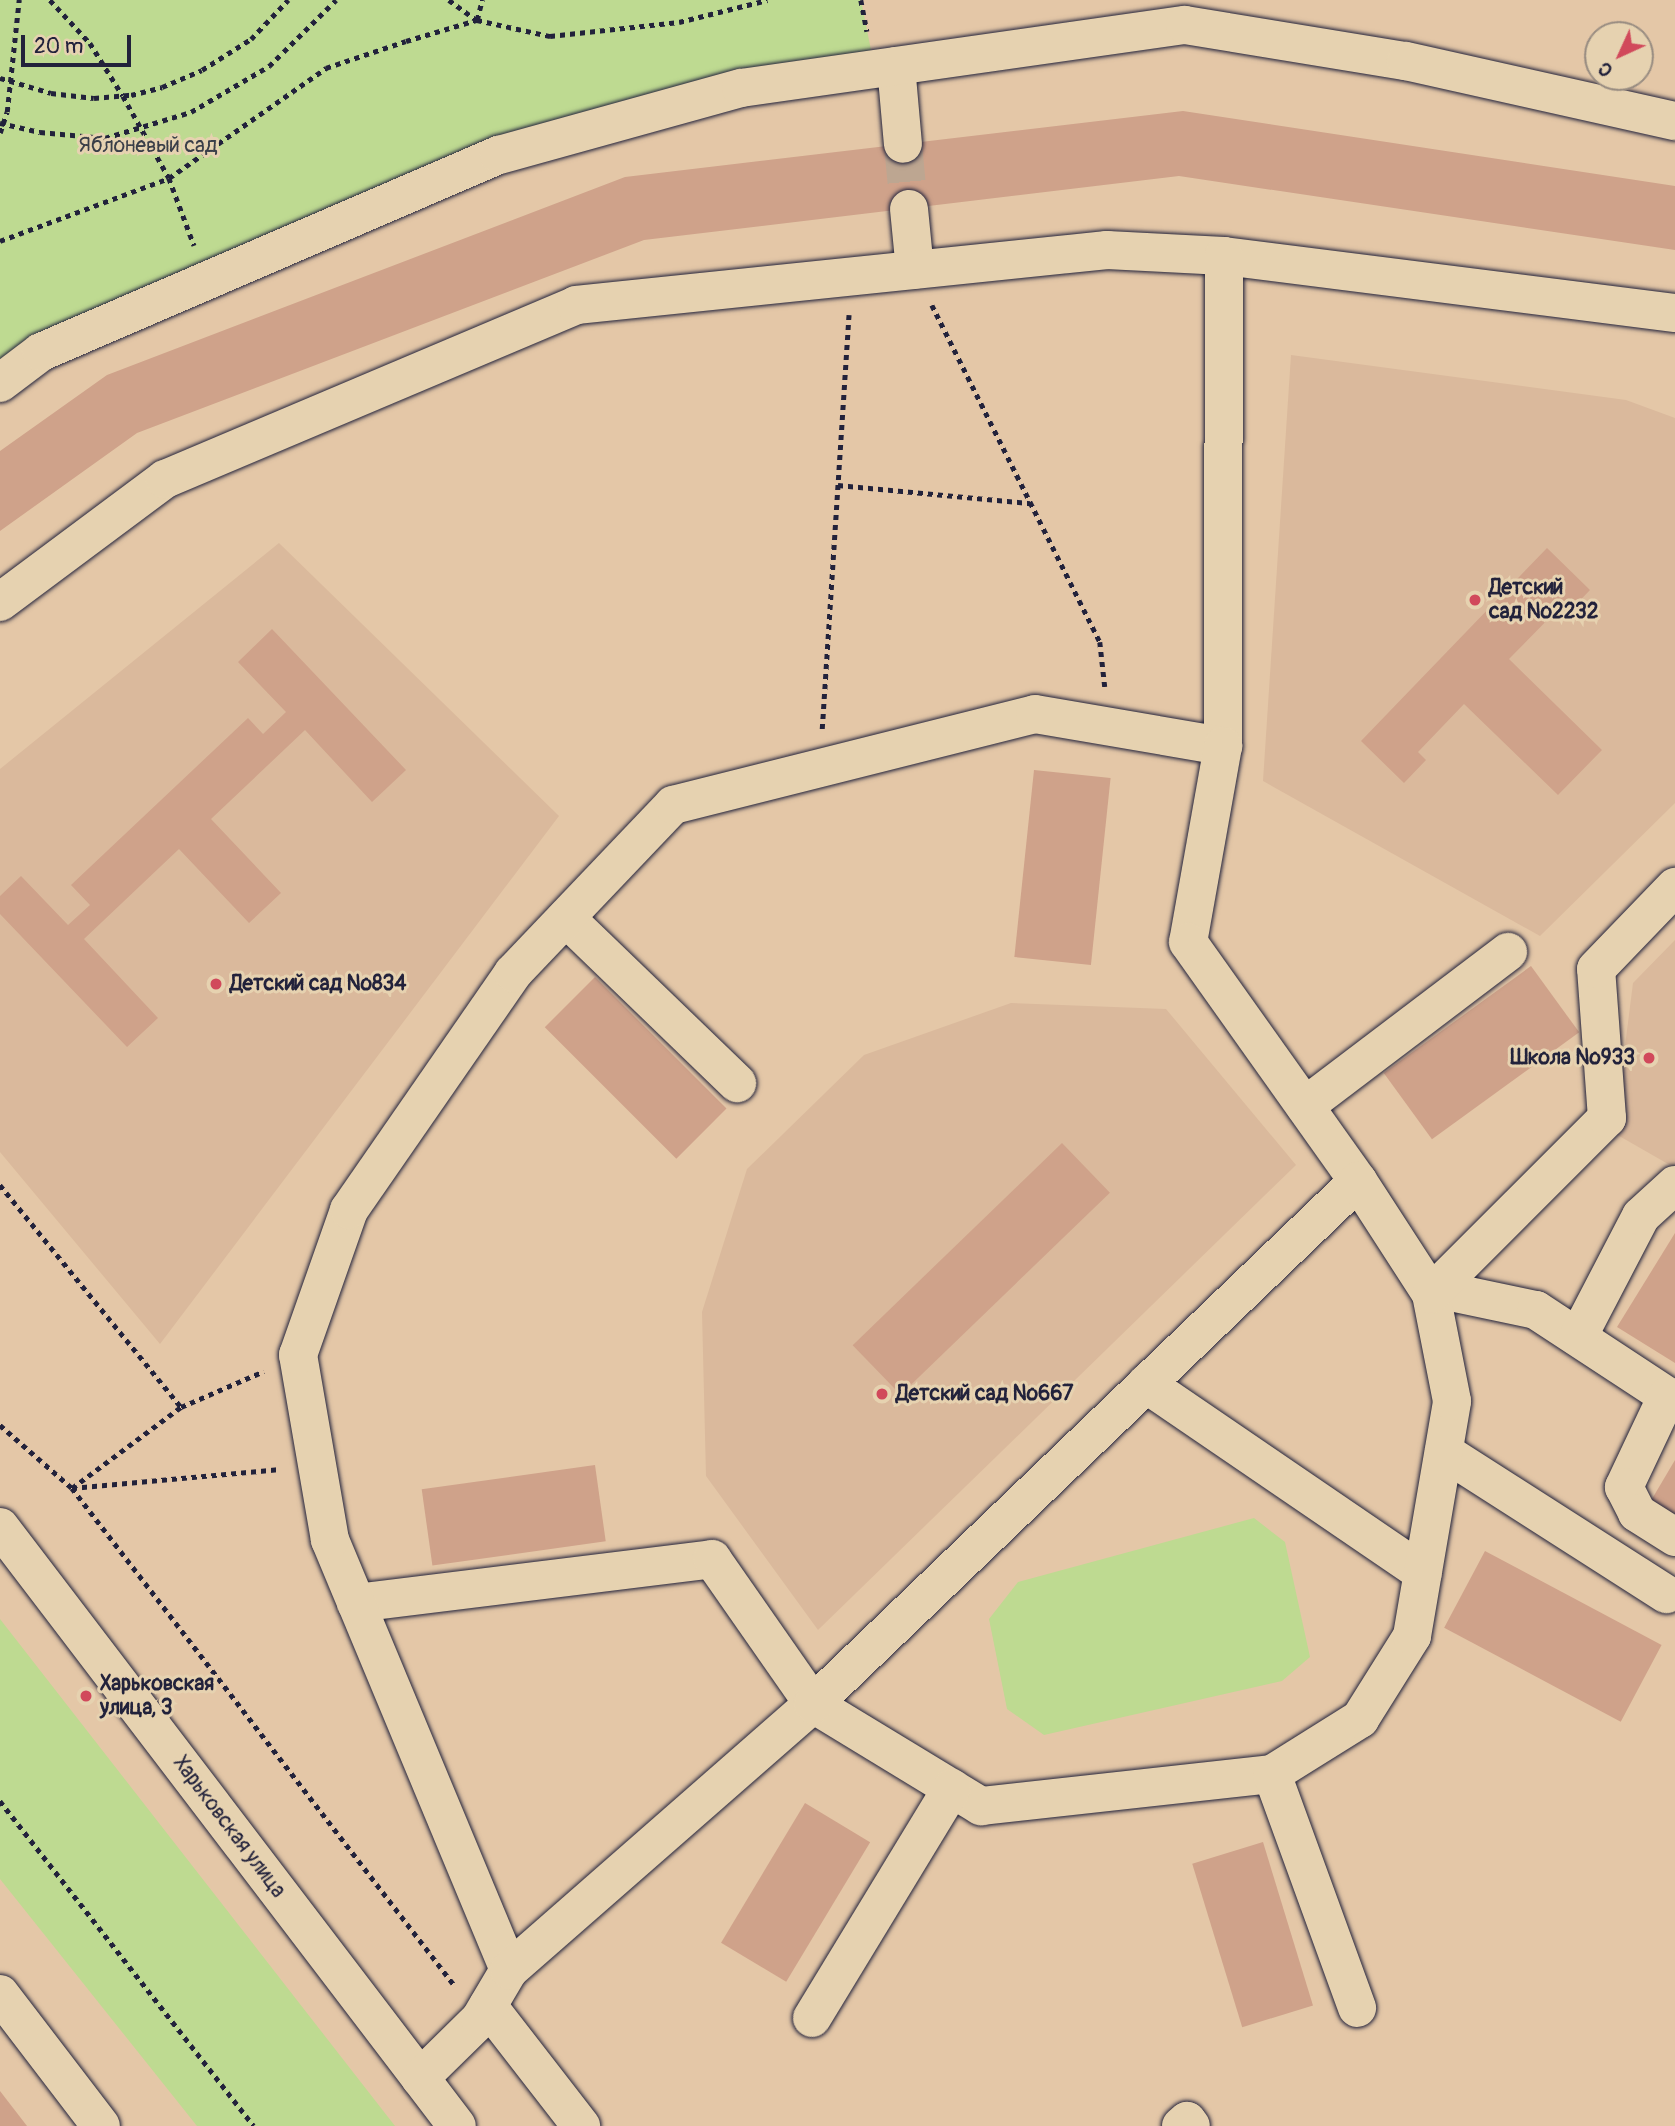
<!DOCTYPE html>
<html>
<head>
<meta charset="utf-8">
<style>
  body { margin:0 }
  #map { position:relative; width:1675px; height:2126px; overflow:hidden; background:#e4c7a7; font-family:Pangolin,sans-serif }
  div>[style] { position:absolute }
  .built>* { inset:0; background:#dab99c }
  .green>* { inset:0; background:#beda91 }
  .building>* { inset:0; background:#cfa28a; transform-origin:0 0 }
  .minor-tunnel>* { height:38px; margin-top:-19px; transform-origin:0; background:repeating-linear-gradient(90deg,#bda691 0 38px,transparent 0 57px) }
  .path>* { height:4.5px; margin-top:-2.25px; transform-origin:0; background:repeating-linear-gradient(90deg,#22223b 0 5px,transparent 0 10px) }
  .roads { filter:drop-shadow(0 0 2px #22223b) drop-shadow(0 0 2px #22223b) }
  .minor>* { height:38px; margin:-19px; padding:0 19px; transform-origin:19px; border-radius:19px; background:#e6d2b0 }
  .dots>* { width:19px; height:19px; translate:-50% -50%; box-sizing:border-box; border:4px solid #e6d2b0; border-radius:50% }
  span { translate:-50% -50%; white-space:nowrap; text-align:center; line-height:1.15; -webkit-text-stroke:6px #e6d2b0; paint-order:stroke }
  .park-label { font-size:21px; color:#393e48 }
  .poi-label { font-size:21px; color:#22223b; font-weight:700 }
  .left { translate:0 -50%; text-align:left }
  .right { translate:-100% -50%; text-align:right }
  .street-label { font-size:21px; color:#22223b }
  .north { position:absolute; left:1584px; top:21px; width:70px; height:70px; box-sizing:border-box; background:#e6d2b0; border:2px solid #988c81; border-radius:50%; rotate:225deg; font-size:19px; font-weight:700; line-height:28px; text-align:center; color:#22223b }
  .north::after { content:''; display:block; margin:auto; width:24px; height:32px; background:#d1495b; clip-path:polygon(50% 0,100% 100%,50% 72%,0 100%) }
  .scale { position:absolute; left:21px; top:35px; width:110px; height:32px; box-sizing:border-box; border:4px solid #22223b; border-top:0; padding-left:9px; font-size:21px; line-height:24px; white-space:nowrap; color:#22223b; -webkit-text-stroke:5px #e6d2b0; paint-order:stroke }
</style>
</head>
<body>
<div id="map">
  <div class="built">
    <i style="clip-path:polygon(1291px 355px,1626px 400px,1675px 418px,1675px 803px,1540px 936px,1263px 781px)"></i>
    <i style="clip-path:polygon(279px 543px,559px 816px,160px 1344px,0 1152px,0 769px)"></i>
    <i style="clip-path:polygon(1675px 940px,1675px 1168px,1614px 1133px,1633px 983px)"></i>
    <i style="clip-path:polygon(1011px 1003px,1166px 1009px,1296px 1165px,818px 1630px,706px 1476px,702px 1312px,747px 1169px,864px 1055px)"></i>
  </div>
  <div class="green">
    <i style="clip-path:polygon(0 0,861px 0,875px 70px,499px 155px,0 383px)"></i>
    <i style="clip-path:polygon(1254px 1518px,1285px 1542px,1310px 1657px,1282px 1681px,1044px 1735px,1007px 1709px,989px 1619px,1018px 1582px)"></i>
    <i style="clip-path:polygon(0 1619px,395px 2126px,197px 2126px,0 1879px)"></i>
  </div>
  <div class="building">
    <i style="clip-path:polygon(1183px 111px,1675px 186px,1675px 250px,1179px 176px,644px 240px,137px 433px,0 531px,0 451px,107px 375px,625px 177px)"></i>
    <i style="clip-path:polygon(1547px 548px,1590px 590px,1567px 614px,1560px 607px,1509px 659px,1602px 750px,1558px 795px,1464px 704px,1418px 752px,1426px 760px,1404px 783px,1361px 741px)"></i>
    <i style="clip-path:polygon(272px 629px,406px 770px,372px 802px,305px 730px,211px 819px,281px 893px,249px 923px,179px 849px,84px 939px,158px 1018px,127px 1047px,0 914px,0 896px,21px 876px,68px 925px,90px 905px,71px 885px,248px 718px,263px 734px,286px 712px,238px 662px)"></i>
    <i style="left:1034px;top:770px;width:77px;height:188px;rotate:6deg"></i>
    <i style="left:1531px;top:966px;width:82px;height:182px;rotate:54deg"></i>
    <i style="left:595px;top:977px;width:186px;height:71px;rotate:45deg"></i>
    <i style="left:1062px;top:1143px;width:69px;height:291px;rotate:46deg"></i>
    <i style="clip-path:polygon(1675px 1233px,1675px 1363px,1617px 1327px)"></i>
    <i style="clip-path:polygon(1675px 1460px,1675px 1518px,1649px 1504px)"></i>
    <i style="left:595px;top:1465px;width:77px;height:175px;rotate:82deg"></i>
    <i style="left:1485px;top:1551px;width:200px;height:87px;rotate:28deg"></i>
    <i style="left:805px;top:1803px;width:76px;height:163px;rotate:31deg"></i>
    <i style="left:1263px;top:1842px;width:171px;height:74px;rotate:73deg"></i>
    <i style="clip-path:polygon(0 2091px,27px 2126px,0 2126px)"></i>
  </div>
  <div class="minor-tunnel">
    <i style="left:903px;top:144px;width:65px;rotate:84.7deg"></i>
  </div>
  <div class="path">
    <i style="left:50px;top:0;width:59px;rotate:47.1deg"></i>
    <i style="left:90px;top:43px;width:62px;rotate:58.1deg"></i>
    <i style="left:123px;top:96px;width:94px;rotate:60.7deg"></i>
    <i style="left:169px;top:178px;width:72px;rotate:69.5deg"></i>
    <i style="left:449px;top:0;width:34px;rotate:36deg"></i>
    <i style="left:477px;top:20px;width:21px;rotate:-76deg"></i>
    <i style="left:861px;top:0;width:32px;rotate:79deg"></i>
    <i style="left:0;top:78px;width:53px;rotate:16.4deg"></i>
    <i style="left:51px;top:93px;width:43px;rotate:6.6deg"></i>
    <i style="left:94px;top:98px;width:37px;rotate:-5deg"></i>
    <i style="left:131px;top:95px;width:32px;rotate:-14deg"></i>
    <i style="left:162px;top:87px;width:43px;rotate:-23deg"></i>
    <i style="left:202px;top:70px;width:58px;rotate:-32.3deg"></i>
    <i style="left:251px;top:39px;width:54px;rotate:-46.5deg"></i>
    <i style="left:0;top:123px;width:41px;rotate:12.7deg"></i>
    <i style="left:40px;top:132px;width:65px;rotate:5.3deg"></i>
    <i style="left:105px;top:138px;width:90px;rotate:-16.8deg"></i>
    <i style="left:191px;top:112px;width:91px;rotate:-30.5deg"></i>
    <i style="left:269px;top:66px;width:94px;rotate:-44.6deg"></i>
    <i style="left:0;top:133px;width:22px;rotate:-72deg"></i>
    <i style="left:7px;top:112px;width:113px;rotate:-83.9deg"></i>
    <i style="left:0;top:241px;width:180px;rotate:-20.4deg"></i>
    <i style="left:169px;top:178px;width:192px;rotate:-35deg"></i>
    <i style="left:326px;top:68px;width:84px;rotate:-18.6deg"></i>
    <i style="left:406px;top:41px;width:74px;rotate:-16.5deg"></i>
    <i style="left:477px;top:20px;width:75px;rotate:12.4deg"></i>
    <i style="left:550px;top:36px;width:130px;rotate:-6.2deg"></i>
    <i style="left:679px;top:22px;width:91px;rotate:-14deg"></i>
    <i style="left:932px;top:305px;width:377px;rotate:63.5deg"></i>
    <i style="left:1100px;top:642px;width:45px;rotate:83.7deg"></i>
    <i style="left:838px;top:485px;width:193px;rotate:5.4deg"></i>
    <i style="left:822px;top:729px;width:415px;rotate:-86.3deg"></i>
    <i style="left:0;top:1185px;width:286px;rotate:50.8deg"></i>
    <i style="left:0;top:1425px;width:96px;rotate:41.2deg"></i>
    <i style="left:72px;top:1488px;width:628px;rotate:52.44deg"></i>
    <i style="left:72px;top:1488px;width:136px;rotate:-36.6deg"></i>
    <i style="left:181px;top:1407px;width:90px;rotate:-23.4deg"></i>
    <i style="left:72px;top:1488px;width:209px;rotate:-5.2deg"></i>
    <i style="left:0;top:1801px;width:412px;rotate:52deg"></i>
  </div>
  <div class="roads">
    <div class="minor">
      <i style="left:896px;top:66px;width:78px;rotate:84.9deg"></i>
      <i style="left:909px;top:209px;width:61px;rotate:84.4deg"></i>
      <i style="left:0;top:383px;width:51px;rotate:-37.1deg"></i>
      <i style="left:41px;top:352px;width:499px;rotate:-23.3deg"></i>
      <i style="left:499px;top:155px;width:251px;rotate:-15.5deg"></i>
      <i style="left:741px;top:88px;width:448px;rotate:-8.1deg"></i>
      <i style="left:1185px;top:25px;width:224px;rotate:9.3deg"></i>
      <i style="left:1406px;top:61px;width:276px;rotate:12.6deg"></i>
      <i style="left:0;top:602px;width:206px;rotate:-36.7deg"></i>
      <i style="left:165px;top:479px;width:446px;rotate:-22.9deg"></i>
      <i style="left:576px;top:305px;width:534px;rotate:-5.91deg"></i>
      <i style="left:1107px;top:250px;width:117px;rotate:2.9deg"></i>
      <i style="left:1224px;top:256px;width:455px;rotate:7.2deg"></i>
      <i style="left:1223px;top:746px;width:490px;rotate:-89.9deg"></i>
      <i style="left:566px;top:918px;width:238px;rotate:44deg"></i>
      <i style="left:1305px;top:1106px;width:255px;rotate:-37.2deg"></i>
      <i style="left:1436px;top:1289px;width:102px;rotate:11.9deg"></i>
      <i style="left:1536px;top:1310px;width:157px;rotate:33.3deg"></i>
      <i style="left:1667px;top:1396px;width:101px;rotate:115.3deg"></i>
      <i style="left:1624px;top:1487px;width:29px;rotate:63deg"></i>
      <i style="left:1637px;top:1513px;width:45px;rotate:32.3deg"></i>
      <i style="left:1578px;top:1337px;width:136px;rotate:-62.5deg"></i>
      <i style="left:1641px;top:1216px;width:46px;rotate:-42.4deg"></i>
      <i style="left:1146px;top:1384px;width:335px;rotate:34.3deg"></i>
      <i style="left:1444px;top:1452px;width:264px;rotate:32.6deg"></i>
      <i style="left:0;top:1527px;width:753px;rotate:52.66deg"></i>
      <i style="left:356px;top:1603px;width:359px;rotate:-7deg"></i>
      <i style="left:712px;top:1559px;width:177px;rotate:55.1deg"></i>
      <i style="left:813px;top:1704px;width:197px;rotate:31.3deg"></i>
      <i style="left:981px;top:1806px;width:293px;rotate:-6.3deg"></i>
      <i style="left:1272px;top:1774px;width:104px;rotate:-32deg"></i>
      <i style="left:1360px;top:1719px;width:98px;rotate:-57.9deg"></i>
      <i style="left:1412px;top:1636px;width:238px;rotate:-80.3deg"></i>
      <i style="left:1452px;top:1401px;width:109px;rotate:-101.1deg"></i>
      <i style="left:1272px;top:1774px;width:249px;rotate:70deg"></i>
      <i style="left:509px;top:1970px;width:466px;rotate:-112.6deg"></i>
      <i style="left:330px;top:1540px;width:188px;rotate:-99.8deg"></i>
      <i style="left:298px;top:1355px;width:154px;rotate:-70.6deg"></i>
      <i style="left:349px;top:1210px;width:288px;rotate:-55.3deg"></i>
      <i style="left:513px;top:973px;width:232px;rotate:-46.4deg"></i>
      <i style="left:673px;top:805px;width:373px;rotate:-14.1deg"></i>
      <i style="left:1035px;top:714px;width:191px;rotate:9.7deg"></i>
      <i style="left:1223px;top:746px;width:199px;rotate:100.1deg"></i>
      <i style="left:1188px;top:942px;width:293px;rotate:54.6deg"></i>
      <i style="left:0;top:1994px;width:166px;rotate:52.6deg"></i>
      <i style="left:488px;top:2006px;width:152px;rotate:52.2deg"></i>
      <i style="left:812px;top:2018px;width:269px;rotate:-58.7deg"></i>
      <i style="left:420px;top:2078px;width:84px;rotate:-44.5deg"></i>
      <i style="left:480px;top:2019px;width:57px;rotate:-59.4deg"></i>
      <i style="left:509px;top:1970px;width:404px;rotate:-41.2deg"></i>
      <i style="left:813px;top:1704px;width:755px;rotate:-43.82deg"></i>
      <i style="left:1358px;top:1181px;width:135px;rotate:57.1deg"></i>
      <i style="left:1431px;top:1294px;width:249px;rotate:-45deg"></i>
      <i style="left:1607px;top:1118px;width:149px;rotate:-94.2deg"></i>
      <i style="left:1596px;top:969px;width:114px;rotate:-46.1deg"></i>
      <i style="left:1181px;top:2126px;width:8px;rotate:-40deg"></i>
      <i style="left:1187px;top:2121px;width:6px;rotate:51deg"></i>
    </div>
  </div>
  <div class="dots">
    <i style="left:1475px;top:600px;background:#d1495b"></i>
    <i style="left:216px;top:984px;background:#d1495b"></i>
    <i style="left:1649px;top:1058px;background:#d1495b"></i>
    <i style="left:882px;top:1394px;background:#d1495b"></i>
    <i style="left:86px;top:1696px;background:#d1495b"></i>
  </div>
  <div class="park-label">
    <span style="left:148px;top:146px">Яблоневый сад</span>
  </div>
  <div class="poi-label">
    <span class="left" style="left:1489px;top:600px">Детский<br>сад №2232</span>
    <span class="left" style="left:230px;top:984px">Детский сад №834</span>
    <span class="right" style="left:1635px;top:1058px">Школа №933</span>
    <span class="left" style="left:896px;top:1394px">Детский сад №667</span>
    <span class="left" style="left:100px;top:1696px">Харьковская<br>улица, 3</span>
  </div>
  <div class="street-label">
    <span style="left:229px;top:1827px;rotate:53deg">Харьковская улица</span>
  </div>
  <div class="north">С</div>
  <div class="scale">20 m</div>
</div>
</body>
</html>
